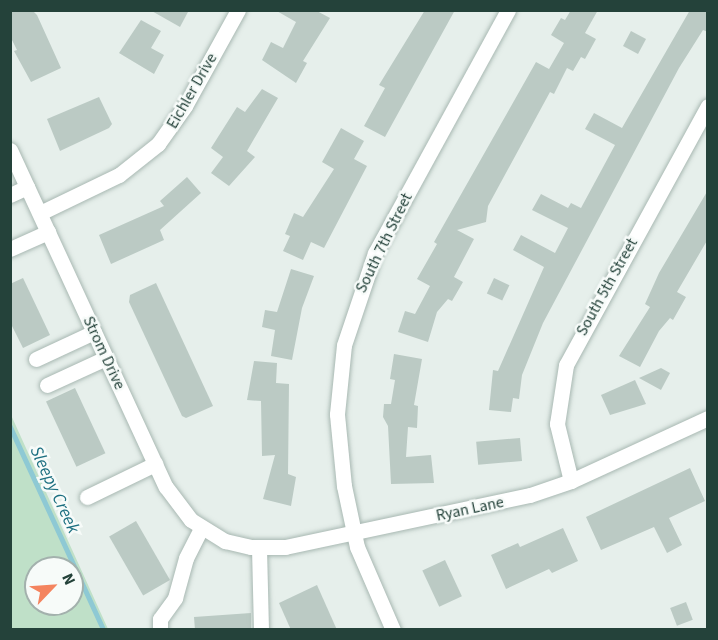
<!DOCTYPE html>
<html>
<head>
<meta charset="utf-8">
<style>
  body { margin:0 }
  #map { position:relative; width:718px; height:640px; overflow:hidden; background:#e6efeb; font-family:"Source Sans 3",sans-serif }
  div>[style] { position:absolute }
  .green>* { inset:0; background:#bfe0c8 }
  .stream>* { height:4.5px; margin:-2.25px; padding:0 2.25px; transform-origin:2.25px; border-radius:2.25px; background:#8ec9d4 }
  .building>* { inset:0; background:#bbcac4; transform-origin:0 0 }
  .roads { filter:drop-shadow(0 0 2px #a8b8b2) drop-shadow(0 0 2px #a8b8b2) }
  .minor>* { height:15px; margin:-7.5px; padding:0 7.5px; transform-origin:7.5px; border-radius:7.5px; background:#fff }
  span { translate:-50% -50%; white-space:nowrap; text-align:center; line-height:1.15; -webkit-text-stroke:5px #f7fbf9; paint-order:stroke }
  .street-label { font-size:16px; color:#24423a }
  .water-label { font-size:18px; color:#1c6f80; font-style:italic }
  .frame { position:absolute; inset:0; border:12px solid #24423a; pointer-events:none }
  .north { position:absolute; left:24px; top:556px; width:60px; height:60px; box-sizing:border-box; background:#f7fbf9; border:2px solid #a3b1ad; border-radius:50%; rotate:65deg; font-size:16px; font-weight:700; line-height:24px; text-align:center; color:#24423a }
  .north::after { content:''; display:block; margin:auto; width:21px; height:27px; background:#f4845f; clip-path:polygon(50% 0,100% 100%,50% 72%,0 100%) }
</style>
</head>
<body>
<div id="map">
  <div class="green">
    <i style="clip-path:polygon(evenodd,11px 415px,108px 629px,11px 629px,11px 415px,36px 568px,72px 568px,72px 604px,36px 604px,36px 568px)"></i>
  </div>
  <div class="stream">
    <i style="left:10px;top:426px;width:225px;rotate:65.3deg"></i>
  </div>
  <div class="building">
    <i style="clip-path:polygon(10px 10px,32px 10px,37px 15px,61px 68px,31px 82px,14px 51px,17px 50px,10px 36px)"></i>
    <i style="clip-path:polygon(150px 10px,189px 10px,180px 27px)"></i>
    <i style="clip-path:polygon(275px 10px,315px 10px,330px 18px,303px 61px,307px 63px,296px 83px,262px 60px,271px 42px,283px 48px,296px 22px)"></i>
    <i style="clip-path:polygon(425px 10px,455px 10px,385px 137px,364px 126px,385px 88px,379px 85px)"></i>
    <i style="clip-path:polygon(571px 10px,598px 10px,585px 33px,596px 39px,585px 59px,581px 57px,573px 71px,567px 68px,554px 94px,550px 92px,488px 206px,486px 222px,457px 230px,474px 239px,454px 277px,463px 282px,452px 301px,448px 299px,437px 312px,428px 342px,398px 332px,405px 311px,415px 314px,430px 286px,417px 279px,437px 244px,434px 242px,536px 62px,549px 69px,564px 43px,551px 35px,561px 18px,565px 20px)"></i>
    <i style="clip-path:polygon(690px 10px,708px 10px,708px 32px,703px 30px,679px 68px,543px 323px,522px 375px,519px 399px,513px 398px,511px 412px,489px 410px,493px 370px,498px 371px,544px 267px,513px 250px,521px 235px,555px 253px,568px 228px,532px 210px,541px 194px,568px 208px,571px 203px,581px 208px,615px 145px,585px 129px,594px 113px,622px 128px)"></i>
    <i style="clip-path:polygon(141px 20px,161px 31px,151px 48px,164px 55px,154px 74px,119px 53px)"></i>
    <i style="left:631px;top:31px;width:17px;height:17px;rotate:28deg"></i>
    <i style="clip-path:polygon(262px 89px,278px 98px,247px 151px,255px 157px,229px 186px,211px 173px,223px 157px,211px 148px,237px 107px,245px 112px)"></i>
    <i style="clip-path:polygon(99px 97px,112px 124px,109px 128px,60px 151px,47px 119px)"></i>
    <i style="clip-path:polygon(341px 128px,364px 141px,354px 159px,367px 166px,324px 248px,311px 242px,303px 260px,283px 251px,290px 236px,285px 234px,294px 213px,303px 217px,334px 169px,322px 162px)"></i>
    <i style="clip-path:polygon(187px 177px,201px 193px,160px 230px,164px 240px,111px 264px,99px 235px,164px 206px,160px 201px)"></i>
    <i style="clip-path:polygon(708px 190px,708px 239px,677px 292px,686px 297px,673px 320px,670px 318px,659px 331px,640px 367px,619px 356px,650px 307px,645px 304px,659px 273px)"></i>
    <i style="clip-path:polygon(291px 269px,314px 276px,302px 308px,292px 360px,271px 356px,275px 330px,262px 327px,265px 310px,277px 312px)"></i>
    <i style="clip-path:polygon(23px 278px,50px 335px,23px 348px,10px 322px,10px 284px)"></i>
    <i style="left:494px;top:278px;width:17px;height:17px;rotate:25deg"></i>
    <i style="clip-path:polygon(156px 283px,213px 406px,186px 418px,182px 416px,129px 302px,130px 295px)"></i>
    <i style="clip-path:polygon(394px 354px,422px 359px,414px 405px,418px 406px,417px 428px,408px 427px,406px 457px,431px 455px,434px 483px,391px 484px,388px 426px,383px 417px,384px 404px,391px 404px,395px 380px,390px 379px)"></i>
    <i style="clip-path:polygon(254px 361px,277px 363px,276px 383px,289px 384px,288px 474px,296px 477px,291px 506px,263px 499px,275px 455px,262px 456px,261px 401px,247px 400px)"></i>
    <i style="clip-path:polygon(661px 368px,670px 373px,661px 390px,639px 378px)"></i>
    <i style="clip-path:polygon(635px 380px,646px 404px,610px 415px,601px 395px)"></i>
    <i style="left:75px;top:388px;width:72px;height:32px;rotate:65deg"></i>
    <i style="left:520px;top:438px;width:23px;height:44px;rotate:85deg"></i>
    <i style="clip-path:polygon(690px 468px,705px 501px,669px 518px,682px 545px,667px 553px,654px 527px,601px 550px,586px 517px)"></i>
    <i style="left:136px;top:521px;width:68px;height:31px;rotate:60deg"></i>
    <i style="clip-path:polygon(563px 528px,578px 561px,552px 573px,549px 569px,506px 589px,491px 555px,518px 543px,520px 547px)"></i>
    <i style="left:445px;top:560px;width:40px;height:25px;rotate:65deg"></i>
    <i style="clip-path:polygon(317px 585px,337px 630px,291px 630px,279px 603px)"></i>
    <i style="left:686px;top:602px;width:19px;height:17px;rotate:69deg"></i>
    <i style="clip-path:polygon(251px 613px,251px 630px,195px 630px,194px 617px)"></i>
  </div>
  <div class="roads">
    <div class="minor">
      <i style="left:10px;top:150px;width:371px;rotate:65.2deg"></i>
      <i style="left:166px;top:487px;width:41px;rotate:52.9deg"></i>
      <i style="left:191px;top:520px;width:40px;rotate:32deg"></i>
      <i style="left:225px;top:541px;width:27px;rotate:13deg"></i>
      <i style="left:251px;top:547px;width:34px"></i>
      <i style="left:285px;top:547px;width:250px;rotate:-12deg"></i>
      <i style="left:530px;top:495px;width:43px;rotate:-18.9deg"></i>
      <i style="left:571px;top:481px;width:151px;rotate:-24.7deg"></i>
      <i style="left:10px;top:195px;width:19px;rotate:-25deg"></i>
      <i style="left:40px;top:213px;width:88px;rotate:-25.7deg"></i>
      <i style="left:119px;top:175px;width:50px;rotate:-38.5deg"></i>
      <i style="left:158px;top:144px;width:47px;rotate:-54.6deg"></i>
      <i style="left:185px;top:106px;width:110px;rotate:-61.1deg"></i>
      <i style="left:10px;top:249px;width:42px;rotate:-24.1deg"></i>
      <i style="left:36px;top:359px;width:64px;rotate:-25deg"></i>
      <i style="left:47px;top:385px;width:65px;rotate:-24.6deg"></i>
      <i style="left:571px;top:481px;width:59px;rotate:-103.8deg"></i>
      <i style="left:557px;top:424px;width:60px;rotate:-81.3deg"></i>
      <i style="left:566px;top:365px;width:295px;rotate:-61.3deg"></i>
      <i style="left:87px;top:497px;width:76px;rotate:-25.9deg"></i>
      <i style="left:259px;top:548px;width:82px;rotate:88.6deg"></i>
      <i style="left:160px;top:630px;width:11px;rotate:-90deg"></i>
      <i style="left:160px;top:619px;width:26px;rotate:-54deg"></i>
      <i style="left:175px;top:598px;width:41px;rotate:-74.6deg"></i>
      <i style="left:186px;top:558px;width:34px;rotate:-63deg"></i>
      <i style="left:393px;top:630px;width:90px;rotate:-113.4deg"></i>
      <i style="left:357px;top:547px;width:62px;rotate:-102deg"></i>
      <i style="left:344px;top:486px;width:72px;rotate:-95.6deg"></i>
      <i style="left:337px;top:414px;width:69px;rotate:-84.2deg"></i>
      <i style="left:344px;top:345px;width:97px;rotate:-71.4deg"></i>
      <i style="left:375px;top:253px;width:277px;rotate:-61.3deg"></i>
    </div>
  </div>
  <div class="street-label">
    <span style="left:192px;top:91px;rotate:-60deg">Eichler Drive</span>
    <span style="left:384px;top:243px;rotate:-64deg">South 7th Street</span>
    <span style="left:607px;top:287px;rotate:-61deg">South 5th Street</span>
    <span style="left:104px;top:353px;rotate:65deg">Strom Drive</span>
    <span style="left:470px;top:509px;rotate:-12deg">Ryan Lane</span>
  </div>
  <div class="water-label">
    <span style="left:54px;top:490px;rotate:65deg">Sleepy Creek</span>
  </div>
  <div class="frame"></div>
  <div class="north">N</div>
</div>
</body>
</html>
